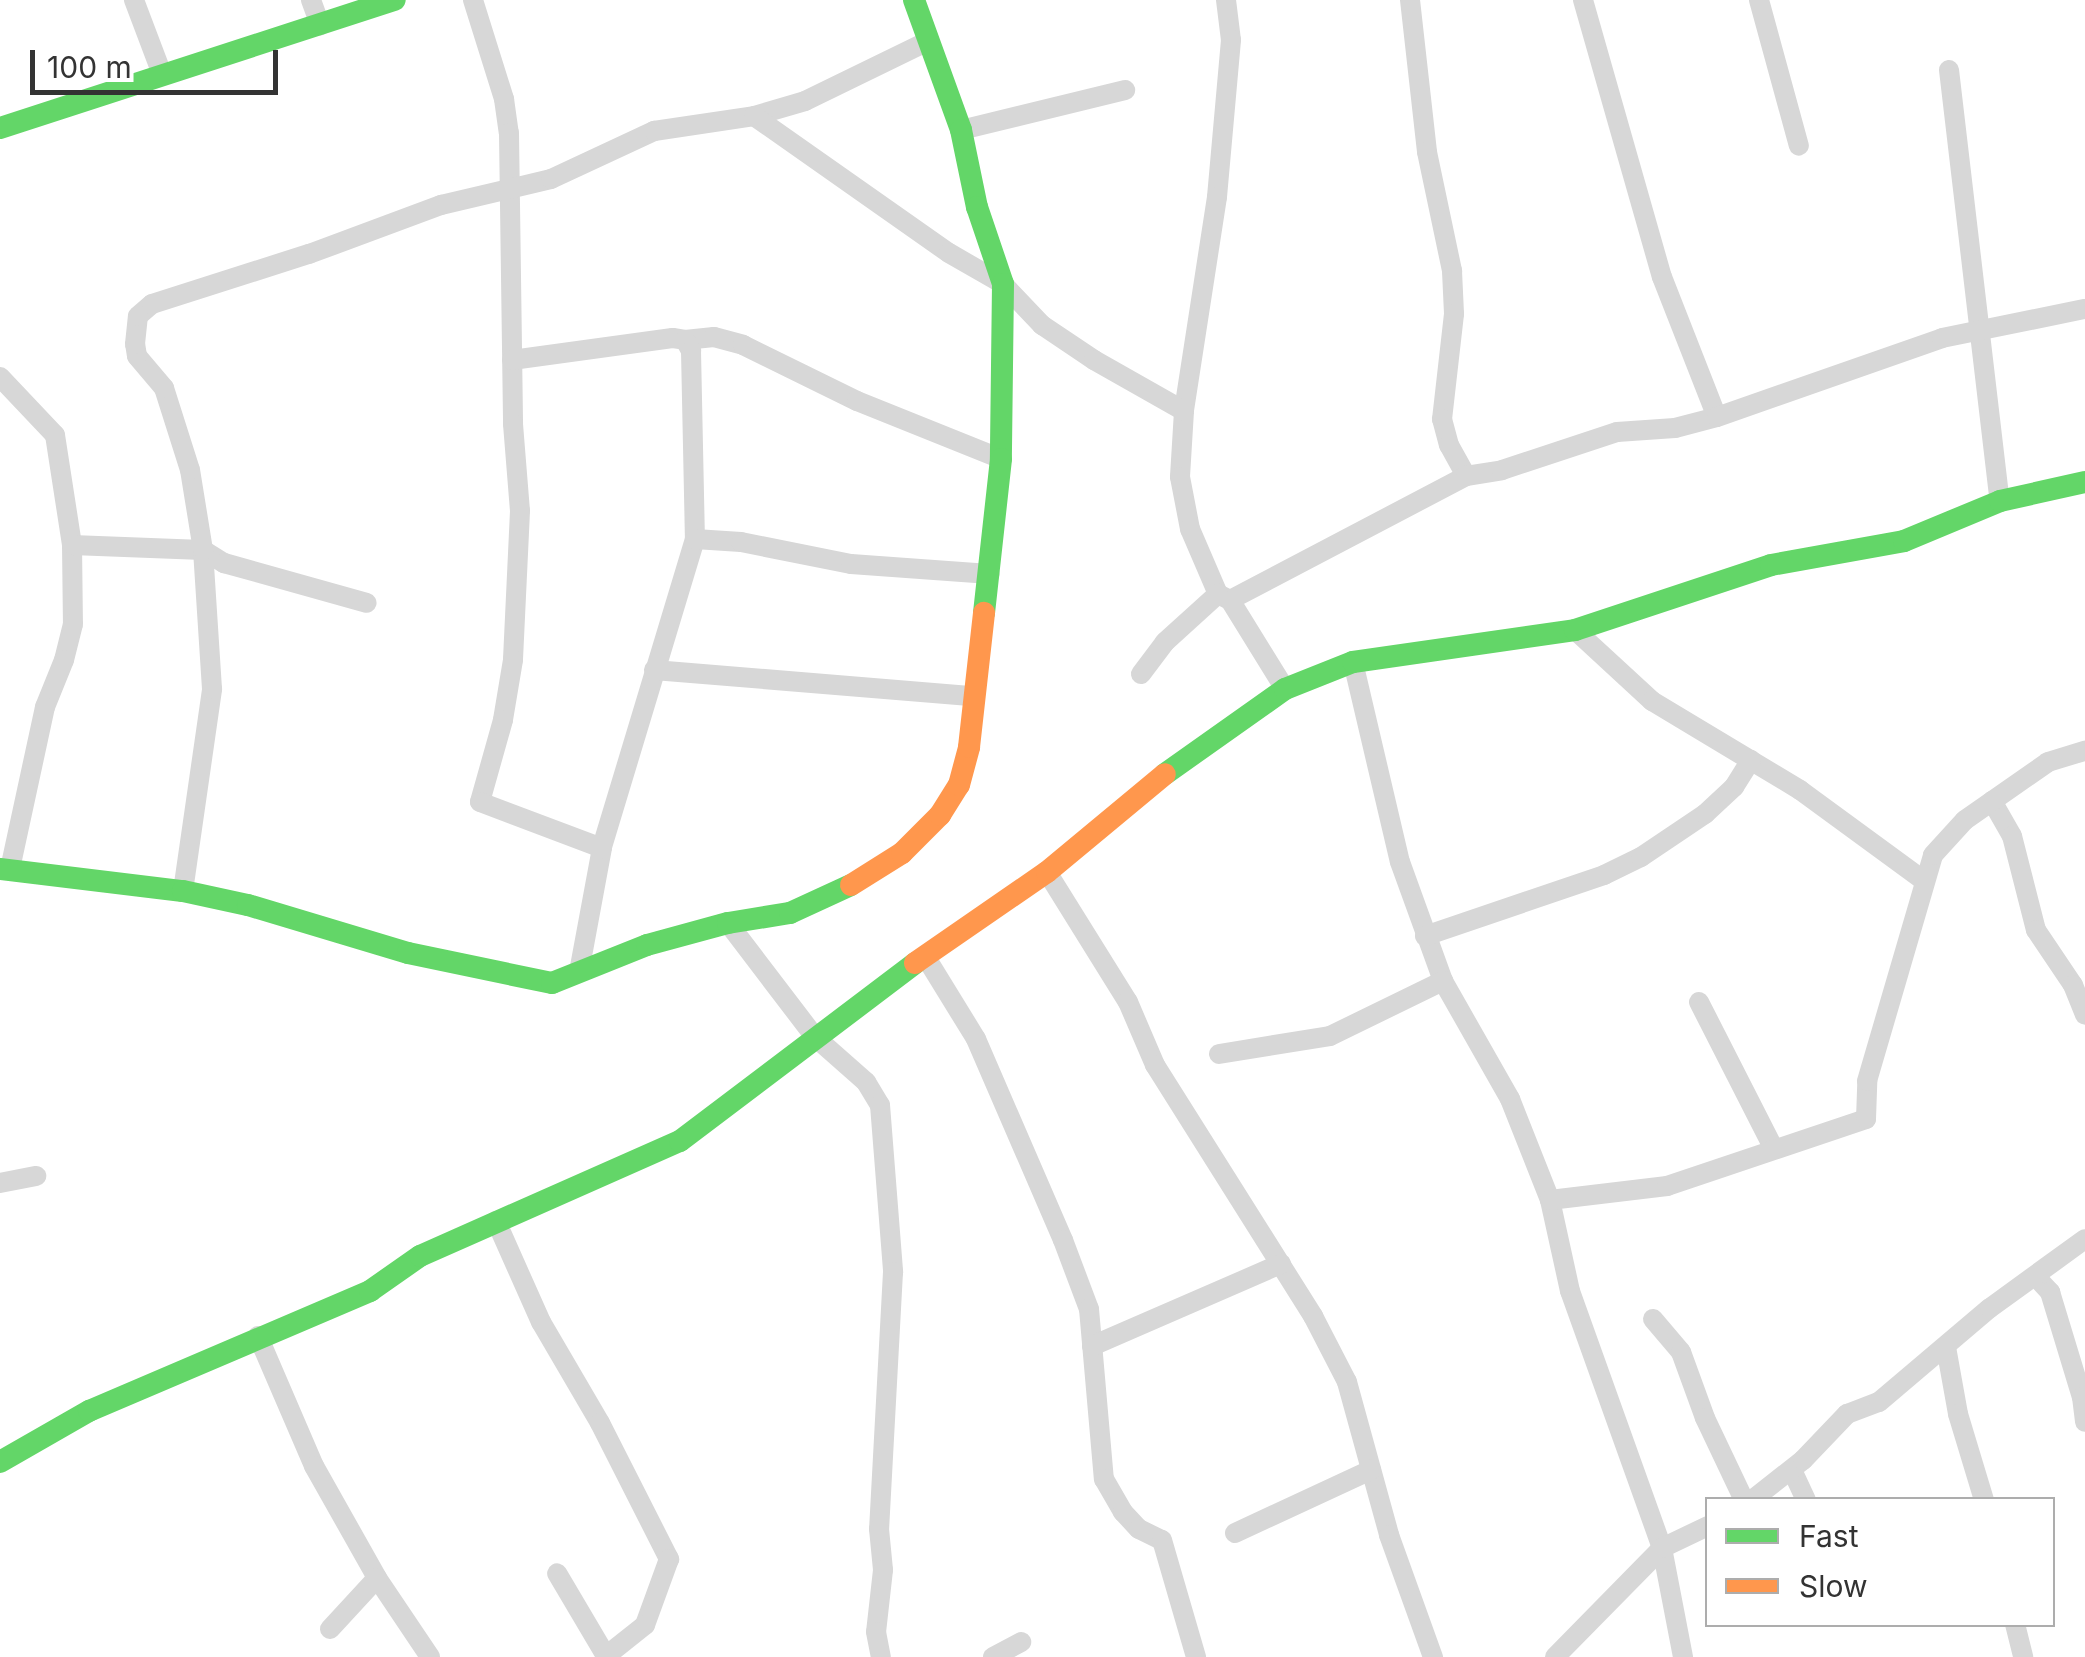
<!DOCTYPE html>
<html>
<head>
<meta charset="utf-8">
<style>
  body { margin:0 }
  #map { position:relative; width:2085px; height:1657px; overflow:hidden; background:#fff; font-family:Inter,sans-serif }
  div>[style] { position:absolute }
  .street>* { height:20px; margin:-10px; padding:0 10px; transform-origin:10px; border-radius:10px; background:#d7d7d7 }
  .fast>* { height:22px; margin:-11px; padding:0 11px; transform-origin:11px; border-radius:11px; background:#63d668 }
  .slow>* { height:22px; margin:-11px; padding:0 11px; transform-origin:11px; border-radius:11px; background:#ff974d }
  span { translate:-50% -50%; white-space:nowrap; text-align:center; line-height:1.15; -webkit-text-stroke:10px #fff; paint-order:stroke }
  .legend { position:absolute; left:1705px; top:1497px; width:350px; height:130px; box-sizing:border-box; background:#fff; border:2px solid #adadad; margin:0; padding:12px 18px; list-style:none; font-size:30px; color:#333 }
  .legend li { display:flex; align-items:center; gap:20px; height:50px }
  .legend b { width:50px; border:2px solid #adadad }
  .scale { position:absolute; left:30px; top:50px; width:248px; height:45px; box-sizing:border-box; border:5px solid #333; border-top:0; padding-left:12px; font-size:30px; line-height:35px; white-space:nowrap; color:#333; -webkit-text-stroke:8px #fff; paint-order:stroke }
</style>
</head>
<body>
<div id="map">
  <div class="street">
    <i style="left:134px;top:0;width:79px;rotate:69.3deg"></i>
    <i style="left:311px;top:0;width:27px;rotate:70deg"></i>
    <i style="left:473px;top:0;width:104px;rotate:72.6deg"></i>
    <i style="left:504px;top:99px;width:34px;rotate:82deg"></i>
    <i style="left:509px;top:133px;width:291px;rotate:89.2deg"></i>
    <i style="left:513px;top:424px;width:87px;rotate:85.4deg"></i>
    <i style="left:520px;top:511px;width:149px;rotate:92.7deg"></i>
    <i style="left:513px;top:660px;width:61px;rotate:99.5deg"></i>
    <i style="left:503px;top:720px;width:85px;rotate:105.7deg"></i>
    <i style="left:480px;top:802px;width:130px;rotate:20.7deg"></i>
    <i style="left:602px;top:848px;width:126px;rotate:100.5deg"></i>
    <i style="left:1226px;top:0;width:40px;rotate:82.9deg"></i>
    <i style="left:1231px;top:40px;width:158px;rotate:95.1deg"></i>
    <i style="left:1217px;top:197px;width:217px;rotate:98.8deg"></i>
    <i style="left:1184px;top:411px;width:66px;rotate:93.5deg"></i>
    <i style="left:1180px;top:477px;width:53px;rotate:79.1deg"></i>
    <i style="left:1190px;top:529px;width:71px;rotate:66.7deg"></i>
    <i style="left:1218px;top:594px;width:13px;rotate:27deg"></i>
    <i style="left:1230px;top:600px;width:105px;rotate:58.3deg"></i>
    <i style="left:1410px;top:0;width:153px;rotate:83.6deg"></i>
    <i style="left:1427px;top:152px;width:122px;rotate:78.1deg"></i>
    <i style="left:1452px;top:271px;width:43px;rotate:87.3deg"></i>
    <i style="left:1454px;top:314px;width:106px;rotate:96.5deg"></i>
    <i style="left:1442px;top:419px;width:27px;rotate:75deg"></i>
    <i style="left:1449px;top:445px;width:35px;rotate:61deg"></i>
    <i style="left:1583px;top:0;width:288px;rotate:74.1deg"></i>
    <i style="left:1662px;top:277px;width:150px;rotate:68.6deg"></i>
    <i style="left:1759px;top:0;width:151px;rotate:74.7deg"></i>
    <i style="left:1949px;top:70px;width:434px;rotate:83.3deg"></i>
    <i style="left:754px;top:116px;width:53px;rotate:-16.4deg"></i>
    <i style="left:805px;top:101px;width:137px;rotate:-26deg"></i>
    <i style="left:961px;top:130px;width:169px;rotate:-13.7deg"></i>
    <i style="left:685px;top:340px;width:29px;rotate:-6deg"></i>
    <i style="left:714px;top:337px;width:30px;rotate:15deg"></i>
    <i style="left:743px;top:345px;width:127px;rotate:26.2deg"></i>
    <i style="left:857px;top:401px;width:155px;rotate:21.9deg"></i>
    <i style="left:512px;top:360px;width:162px;rotate:-7.8deg"></i>
    <i style="left:673px;top:338px;width:12px;rotate:9deg"></i>
    <i style="left:685px;top:340px;width:13px;rotate:61deg"></i>
    <i style="left:691px;top:351px;width:188px;rotate:88.8deg"></i>
    <i style="left:695px;top:539px;width:323px;rotate:106.8deg"></i>
    <i style="left:0;top:377px;width:80px;rotate:46.5deg"></i>
    <i style="left:55px;top:435px;width:111px;rotate:81.2deg"></i>
    <i style="left:72px;top:545px;width:79px;rotate:89.3deg"></i>
    <i style="left:73px;top:624px;width:37px;rotate:104deg"></i>
    <i style="left:64px;top:660px;width:51px;rotate:112deg"></i>
    <i style="left:45px;top:707px;width:166px;rotate:102.2deg"></i>
    <i style="left:695px;top:539px;width:46px;rotate:3.7deg"></i>
    <i style="left:741px;top:542px;width:112px;rotate:11.3deg"></i>
    <i style="left:851px;top:564px;width:139px;rotate:4.1deg"></i>
    <i style="left:72px;top:545px;width:131px;rotate:2.2deg"></i>
    <i style="left:203px;top:550px;width:25px;rotate:32deg"></i>
    <i style="left:224px;top:563px;width:148px;rotate:15.6deg"></i>
    <i style="left:1230px;top:600px;width:267px;rotate:-27.7deg"></i>
    <i style="left:1466px;top:476px;width:36px;rotate:-9deg"></i>
    <i style="left:1502px;top:470px;width:121px;rotate:-18.3deg"></i>
    <i style="left:1617px;top:432px;width:58px;rotate:-3.9deg"></i>
    <i style="left:1675px;top:428px;width:43px;rotate:-14.7deg"></i>
    <i style="left:1717px;top:417px;width:238px;rotate:-19.3deg"></i>
    <i style="left:1942px;top:338px;width:146px;rotate:-11.5deg"></i>
    <i style="left:1575px;top:630px;width:105px;rotate:42.7deg"></i>
    <i style="left:1652px;top:701px;width:173px;rotate:31deg"></i>
    <i style="left:1800px;top:790px;width:152px;rotate:36.2deg"></i>
    <i style="left:1353px;top:662px;width:205px;rotate:76.8deg"></i>
    <i style="left:1400px;top:862px;width:127px;rotate:70.1deg"></i>
    <i style="left:1443px;top:981px;width:136px;rotate:60.4deg"></i>
    <i style="left:1510px;top:1099px;width:109px;rotate:68.4deg"></i>
    <i style="left:1550px;top:1200px;width:93px;rotate:77.6deg"></i>
    <i style="left:1570px;top:1291px;width:273px;rotate:70.3deg"></i>
    <i style="left:1662px;top:1548px;width:111px;rotate:79.1deg"></i>
    <i style="left:654px;top:670px;width:320px;rotate:4.7deg"></i>
    <i style="left:1141px;top:674px;width:40px;rotate:-53deg"></i>
    <i style="left:1165px;top:642px;width:72px;rotate:-42.2deg"></i>
    <i style="left:1992px;top:801px;width:40px;rotate:60.3deg"></i>
    <i style="left:2012px;top:836px;width:97px;rotate:75.7deg"></i>
    <i style="left:2036px;top:930px;width:66px;rotate:56.1deg"></i>
    <i style="left:2073px;top:985px;width:32px;rotate:68deg"></i>
    <i style="left:1047px;top:872px;width:153px;rotate:58.1deg"></i>
    <i style="left:1128px;top:1002px;width:69px;rotate:66.8deg"></i>
    <i style="left:1155px;top:1065px;width:297px;rotate:57.8deg"></i>
    <i style="left:1313px;top:1316px;width:74px;rotate:62.7deg"></i>
    <i style="left:1347px;top:1382px;width:159px;rotate:74.6deg"></i>
    <i style="left:1389px;top:1535px;width:130px;rotate:70.2deg"></i>
    <i style="left:183px;top:891px;width:204px;rotate:-81.8deg"></i>
    <i style="left:212px;top:689px;width:139px;rotate:-93.7deg"></i>
    <i style="left:203px;top:550px;width:81px;rotate:-99.2deg"></i>
    <i style="left:190px;top:470px;width:86px;rotate:-107.6deg"></i>
    <i style="left:164px;top:388px;width:42px;rotate:-130.2deg"></i>
    <i style="left:137px;top:356px;width:12px;rotate:-99deg"></i>
    <i style="left:135px;top:344px;width:28px;rotate:-84deg"></i>
    <i style="left:138px;top:316px;width:18px;rotate:-41deg"></i>
    <i style="left:152px;top:304px;width:165px;rotate:-17.7deg"></i>
    <i style="left:309px;top:254px;width:141px;rotate:-20.4deg"></i>
    <i style="left:441px;top:205px;width:113px;rotate:-13.3deg"></i>
    <i style="left:551px;top:179px;width:114px;rotate:-25deg"></i>
    <i style="left:654px;top:131px;width:101px;rotate:-8.5deg"></i>
    <i style="left:754px;top:116px;width:238px;rotate:35.1deg"></i>
    <i style="left:949px;top:253px;width:62px;rotate:29.9deg"></i>
    <i style="left:1003px;top:284px;width:57px;rotate:46.4deg"></i>
    <i style="left:1042px;top:325px;width:63px;rotate:33.9deg"></i>
    <i style="left:1094px;top:360px;width:103px;rotate:29.5deg"></i>
    <i style="left:728px;top:923px;width:143px;rotate:52.7deg"></i>
    <i style="left:815px;top:1037px;width:68px;rotate:41.4deg"></i>
    <i style="left:866px;top:1082px;width:27px;rotate:59deg"></i>
    <i style="left:880px;top:1105px;width:168px;rotate:85.5deg"></i>
    <i style="left:893px;top:1272px;width:257px;rotate:93.1deg"></i>
    <i style="left:879px;top:1529px;width:41px;rotate:84.4deg"></i>
    <i style="left:883px;top:1570px;width:62px;rotate:96.4deg"></i>
    <i style="left:876px;top:1632px;width:25px;rotate:79deg"></i>
    <i style="left:1425px;top:936px;width:189px;rotate:-18.8deg"></i>
    <i style="left:1604px;top:875px;width:41px;rotate:-25.9deg"></i>
    <i style="left:1641px;top:857px;width:77px;rotate:-33.9deg"></i>
    <i style="left:1705px;top:814px;width:40px;rotate:-43deg"></i>
    <i style="left:1734px;top:787px;width:32px;rotate:-58deg"></i>
    <i style="left:925px;top:956px;width:97px;rotate:58.4deg"></i>
    <i style="left:976px;top:1039px;width:219px;rotate:66.6deg"></i>
    <i style="left:1063px;top:1240px;width:74px;rotate:69.4deg"></i>
    <i style="left:1089px;top:1309px;width:171px;rotate:85deg"></i>
    <i style="left:1104px;top:1479px;width:38px;rotate:60deg"></i>
    <i style="left:1123px;top:1512px;width:23px;rotate:47deg"></i>
    <i style="left:1139px;top:1529px;width:25px;rotate:26deg"></i>
    <i style="left:1162px;top:1540px;width:122px;rotate:73.8deg"></i>
    <i style="left:1699px;top:1002px;width:163px;rotate:63deg"></i>
    <i style="left:1219px;top:1054px;width:112px;rotate:-9.2deg"></i>
    <i style="left:1330px;top:1036px;width:126px;rotate:-26deg"></i>
    <i style="left:0;top:1183px;width:37px;rotate:-11deg"></i>
    <i style="left:1550px;top:1200px;width:118px;rotate:-6.8deg"></i>
    <i style="left:1667px;top:1186px;width:210px;rotate:-18.6deg"></i>
    <i style="left:1866px;top:1119px;width:38px;rotate:-88deg"></i>
    <i style="left:1867px;top:1081px;width:235px;rotate:-73.7deg"></i>
    <i style="left:1933px;top:855px;width:47px;rotate:-47.6deg"></i>
    <i style="left:1965px;top:820px;width:101px;rotate:-34.9deg"></i>
    <i style="left:2048px;top:762px;width:39px;rotate:-17deg"></i>
    <i style="left:496px;top:1221px;width:111px;rotate:66deg"></i>
    <i style="left:541px;top:1322px;width:117px;rotate:59.7deg"></i>
    <i style="left:600px;top:1423px;width:153px;rotate:63.1deg"></i>
    <i style="left:669px;top:1559px;width:70px;rotate:110deg"></i>
    <i style="left:645px;top:1625px;width:50px;rotate:141.5deg"></i>
    <i style="left:606px;top:1656px;width:96px;rotate:-120.6deg"></i>
    <i style="left:2036px;top:1277px;width:21px;rotate:47deg"></i>
    <i style="left:2050px;top:1292px;width:110px;rotate:73.1deg"></i>
    <i style="left:2082px;top:1397px;width:25px;rotate:83deg"></i>
    <i style="left:1653px;top:1319px;width:43px;rotate:49.7deg"></i>
    <i style="left:1681px;top:1352px;width:70px;rotate:70deg"></i>
    <i style="left:1705px;top:1418px;width:91px;rotate:64.6deg"></i>
    <i style="left:258px;top:1336px;width:142px;rotate:66.7deg"></i>
    <i style="left:314px;top:1466px;width:129px;rotate:60.6deg"></i>
    <i style="left:377px;top:1578px;width:95px;rotate:56.1deg"></i>
    <i style="left:1092px;top:1346px;width:206px;rotate:-23.5deg"></i>
    <i style="left:1946px;top:1347px;width:68px;rotate:79.8deg"></i>
    <i style="left:1958px;top:1414px;width:90px;rotate:73.2deg"></i>
    <i style="left:1792px;top:1470px;width:33px;rotate:65deg"></i>
    <i style="left:1752px;top:1500px;width:65px;rotate:-38.1deg"></i>
    <i style="left:1803px;top:1460px;width:64px;rotate:-46.3deg"></i>
    <i style="left:1847px;top:1414px;width:34px;rotate:-21deg"></i>
    <i style="left:1879px;top:1402px;width:145px;rotate:-40.3deg"></i>
    <i style="left:1990px;top:1308px;width:117px;rotate:-36deg"></i>
    <i style="left:1235px;top:1533px;width:150px;rotate:-24.9deg"></i>
    <i style="left:2015px;top:1624px;width:34px;rotate:76deg"></i>
    <i style="left:330px;top:1629px;width:69px;rotate:-47.3deg"></i>
    <i style="left:993px;top:1657px;width:32px;rotate:-28deg"></i>
    <i style="left:1555px;top:1657px;width:153px;rotate:-45.5deg"></i>
    <i style="left:1662px;top:1548px;width:51px;rotate:-25.6deg"></i>
  </div>
  <div class="fast">
    <i style="left:914px;top:0;width:138px;rotate:70.1deg"></i>
    <i style="left:961px;top:130px;width:79px;rotate:78.3deg"></i>
    <i style="left:977px;top:207px;width:81px;rotate:71.3deg"></i>
    <i style="left:1003px;top:284px;width:175px;rotate:90.7deg"></i>
    <i style="left:1001px;top:459px;width:155px;rotate:96.3deg"></i>
    <i style="left:0;top:128px;width:415px;rotate:-18deg"></i>
    <i style="left:1165px;top:774px;width:147px;rotate:-35.3deg"></i>
    <i style="left:1285px;top:689px;width:73px;rotate:-21.7deg"></i>
    <i style="left:1353px;top:662px;width:224px;rotate:-8.2deg"></i>
    <i style="left:1575px;top:630px;width:206px;rotate:-18.3deg"></i>
    <i style="left:1771px;top:565px;width:135px;rotate:-10.2deg"></i>
    <i style="left:1904px;top:541px;width:104px;rotate:-22.6deg"></i>
    <i style="left:2000px;top:501px;width:87px;rotate:-12.6deg"></i>
    <i style="left:0;top:869px;width:184px;rotate:6.9deg"></i>
    <i style="left:183px;top:891px;width:66px;rotate:12.2deg"></i>
    <i style="left:248px;top:905px;width:167px;rotate:16.7deg"></i>
    <i style="left:408px;top:953px;width:147px;rotate:11.8deg"></i>
    <i style="left:552px;top:983px;width:102px;rotate:-21.8deg"></i>
    <i style="left:647px;top:945px;width:84px;rotate:-15.2deg"></i>
    <i style="left:728px;top:923px;width:63px;rotate:-9.2deg"></i>
    <i style="left:790px;top:913px;width:67px;rotate:-24.7deg"></i>
    <i style="left:0;top:1462px;width:103px;rotate:-29.8deg"></i>
    <i style="left:89px;top:1411px;width:306px;rotate:-23.1deg"></i>
    <i style="left:370px;top:1291px;width:61px;rotate:-35deg"></i>
    <i style="left:420px;top:1256px;width:284px;rotate:-23.9deg"></i>
    <i style="left:680px;top:1141px;width:295px;rotate:-37.1deg"></i>
  </div>
  <div class="slow">
    <i style="left:851px;top:885px;width:60px;rotate:-32.1deg"></i>
    <i style="left:902px;top:853px;width:54px;rotate:-45deg"></i>
    <i style="left:940px;top:815px;width:36px;rotate:-58deg"></i>
    <i style="left:959px;top:785px;width:39px;rotate:-75deg"></i>
    <i style="left:969px;top:747px;width:135px;rotate:-83.6deg"></i>
    <i style="left:915px;top:963px;width:160px;rotate:-34.6deg"></i>
    <i style="left:1047px;top:872px;width:153px;rotate:-39.7deg"></i>
  </div>
  <ul class="legend">
  <li><b style="height:12px;background:#63d668"></b>Fast</li>
  <li><b style="height:12px;background:#ff974d"></b>Slow</li>
  </ul>
  <div class="scale">100 m</div>
</div>
</body>
</html>
